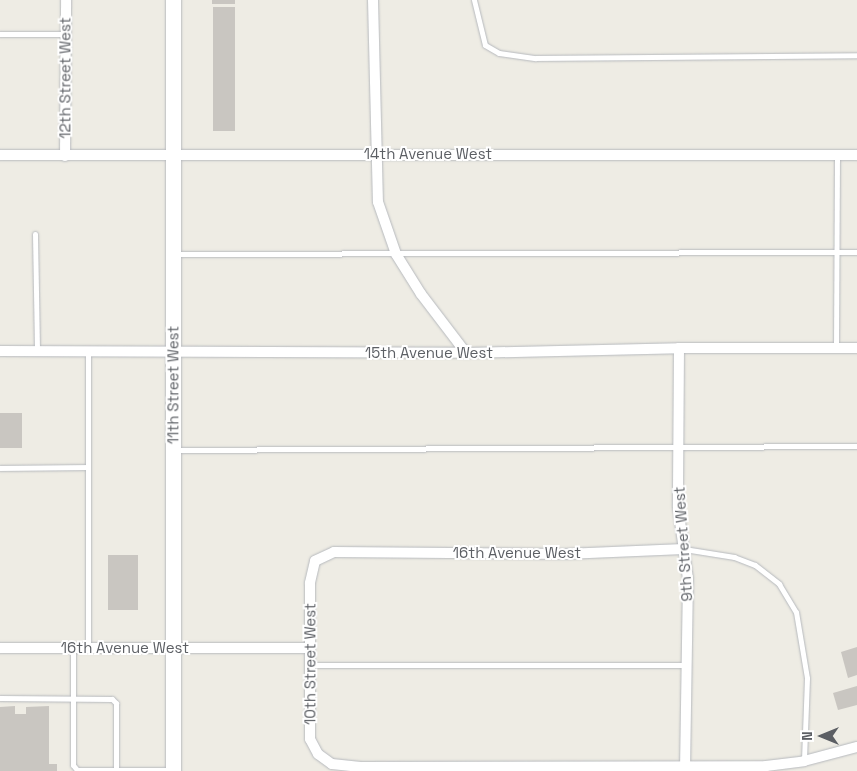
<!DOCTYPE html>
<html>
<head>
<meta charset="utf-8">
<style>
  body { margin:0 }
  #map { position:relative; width:857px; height:771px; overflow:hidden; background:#eeece4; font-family:"Space Grotesk",sans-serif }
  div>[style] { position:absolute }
  .building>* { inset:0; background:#c9c6c1; transform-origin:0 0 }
  .roads { filter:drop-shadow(0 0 1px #b6b9bd) drop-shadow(0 0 1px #b6b9bd) }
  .lane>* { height:5px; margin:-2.5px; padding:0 2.5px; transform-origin:2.5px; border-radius:2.5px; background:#fff }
  .street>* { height:10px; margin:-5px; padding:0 5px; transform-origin:5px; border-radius:5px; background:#fff }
  .secondary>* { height:15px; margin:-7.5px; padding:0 7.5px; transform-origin:7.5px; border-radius:7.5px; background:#fff }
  span { translate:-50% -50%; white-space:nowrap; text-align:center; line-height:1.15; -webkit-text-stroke:4px #fff; paint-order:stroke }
  .street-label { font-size:15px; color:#5c5f64 }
  .north { position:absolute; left:797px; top:711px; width:50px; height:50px; -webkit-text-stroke:4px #fff; paint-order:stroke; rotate:270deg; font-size:14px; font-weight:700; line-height:20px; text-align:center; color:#5c5f64 }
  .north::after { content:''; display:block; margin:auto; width:18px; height:22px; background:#5c5f64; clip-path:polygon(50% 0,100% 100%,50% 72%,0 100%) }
</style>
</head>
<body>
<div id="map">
  <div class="building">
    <i style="left:212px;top:0;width:23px;height:4px"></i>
    <i style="left:213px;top:7px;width:22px;height:124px"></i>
    <i style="left:0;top:413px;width:22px;height:35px"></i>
    <i style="left:108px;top:555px;width:30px;height:55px"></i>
    <i style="clip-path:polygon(857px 647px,857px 675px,848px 678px,841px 652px)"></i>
    <i style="clip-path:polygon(857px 686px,857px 705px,838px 710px,833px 693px)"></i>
    <i style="clip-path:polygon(15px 706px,15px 714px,26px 714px,26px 707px,49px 706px,49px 764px,57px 764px,57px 771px,0 771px,0 707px)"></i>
  </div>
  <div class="roads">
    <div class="lane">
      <i style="left:474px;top:0;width:46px;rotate:76.3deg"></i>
      <i style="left:485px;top:45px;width:16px;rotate:30deg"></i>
      <i style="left:499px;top:53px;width:37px;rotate:8deg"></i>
      <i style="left:536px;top:58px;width:321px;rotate:-0.5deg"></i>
      <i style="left:0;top:34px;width:65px"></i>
      <i style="left:35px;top:234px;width:117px;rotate:89deg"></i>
      <i style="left:175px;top:254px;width:682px;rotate:-0.17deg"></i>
      <i style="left:836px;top:348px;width:193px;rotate:-89.7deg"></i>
      <i style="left:88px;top:352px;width:296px;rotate:90deg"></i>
      <i style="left:175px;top:450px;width:682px;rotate:-0.34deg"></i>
      <i style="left:0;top:468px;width:88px;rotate:-0.7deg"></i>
      <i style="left:684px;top:549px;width:51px;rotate:9.1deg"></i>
      <i style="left:734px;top:557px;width:22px;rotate:21deg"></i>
      <i style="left:755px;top:565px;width:31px;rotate:38deg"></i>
      <i style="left:779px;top:584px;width:33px;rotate:59deg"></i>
      <i style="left:796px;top:612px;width:67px;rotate:80.5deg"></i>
      <i style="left:807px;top:678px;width:83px;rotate:92.1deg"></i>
      <i style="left:73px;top:648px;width:117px;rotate:90deg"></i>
      <i style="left:73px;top:765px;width:6px;rotate:51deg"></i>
      <i style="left:77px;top:770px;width:39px"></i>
      <i style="left:310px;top:665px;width:377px"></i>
      <i style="left:0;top:698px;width:112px;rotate:0.5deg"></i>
      <i style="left:112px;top:699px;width:6px;rotate:45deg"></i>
      <i style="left:116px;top:703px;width:67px;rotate:90deg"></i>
      <i style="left:116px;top:770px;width:55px"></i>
    </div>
    <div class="street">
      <i style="left:373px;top:0;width:202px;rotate:88.6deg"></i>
      <i style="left:378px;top:202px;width:55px;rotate:70.9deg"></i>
      <i style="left:396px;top:254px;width:47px;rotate:58deg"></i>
      <i style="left:421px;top:294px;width:74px;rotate:52.7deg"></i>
      <i style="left:0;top:155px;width:857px"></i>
      <i style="left:65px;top:156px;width:156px;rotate:-89.6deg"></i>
      <i style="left:679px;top:348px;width:159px;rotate:90.4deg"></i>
      <i style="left:678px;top:507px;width:73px;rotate:82.1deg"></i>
      <i style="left:688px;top:579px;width:192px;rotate:90.9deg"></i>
      <i style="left:0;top:351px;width:466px;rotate:0.2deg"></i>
      <i style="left:466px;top:353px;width:213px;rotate:-1.3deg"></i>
      <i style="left:679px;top:348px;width:178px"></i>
      <i style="left:684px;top:549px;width:119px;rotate:177.6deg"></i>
      <i style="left:565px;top:554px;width:231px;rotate:-179.5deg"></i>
      <i style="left:334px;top:552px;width:21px;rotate:155deg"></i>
      <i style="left:315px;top:561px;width:23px;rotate:103deg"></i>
      <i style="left:310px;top:583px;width:156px;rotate:90deg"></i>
      <i style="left:310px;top:739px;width:17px;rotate:62deg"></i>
      <i style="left:318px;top:754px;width:17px;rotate:36deg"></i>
      <i style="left:332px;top:764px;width:31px;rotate:6deg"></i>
      <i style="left:363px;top:767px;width:403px;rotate:-0.1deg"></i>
      <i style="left:766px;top:766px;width:38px;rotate:-7deg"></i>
      <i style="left:804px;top:761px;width:55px;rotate:-14.8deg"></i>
      <i style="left:0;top:648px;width:310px"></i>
    </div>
    <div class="secondary">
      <i style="left:173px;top:0;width:771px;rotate:90deg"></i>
    </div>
  </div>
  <div class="street-label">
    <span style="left:65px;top:78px;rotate:-90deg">12th Street West</span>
    <span style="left:428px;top:154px">14th Avenue West</span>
    <span style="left:429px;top:353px">15th Avenue West</span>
    <span style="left:173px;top:385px;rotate:-90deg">11th Street West</span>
    <span style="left:683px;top:544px;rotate:-94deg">9th Street West</span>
    <span style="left:517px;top:553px">16th Avenue West</span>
    <span style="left:125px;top:648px">16th Avenue West</span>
    <span style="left:310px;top:664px;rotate:-90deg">10th Street West</span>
  </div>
  <div class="north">N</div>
</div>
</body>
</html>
